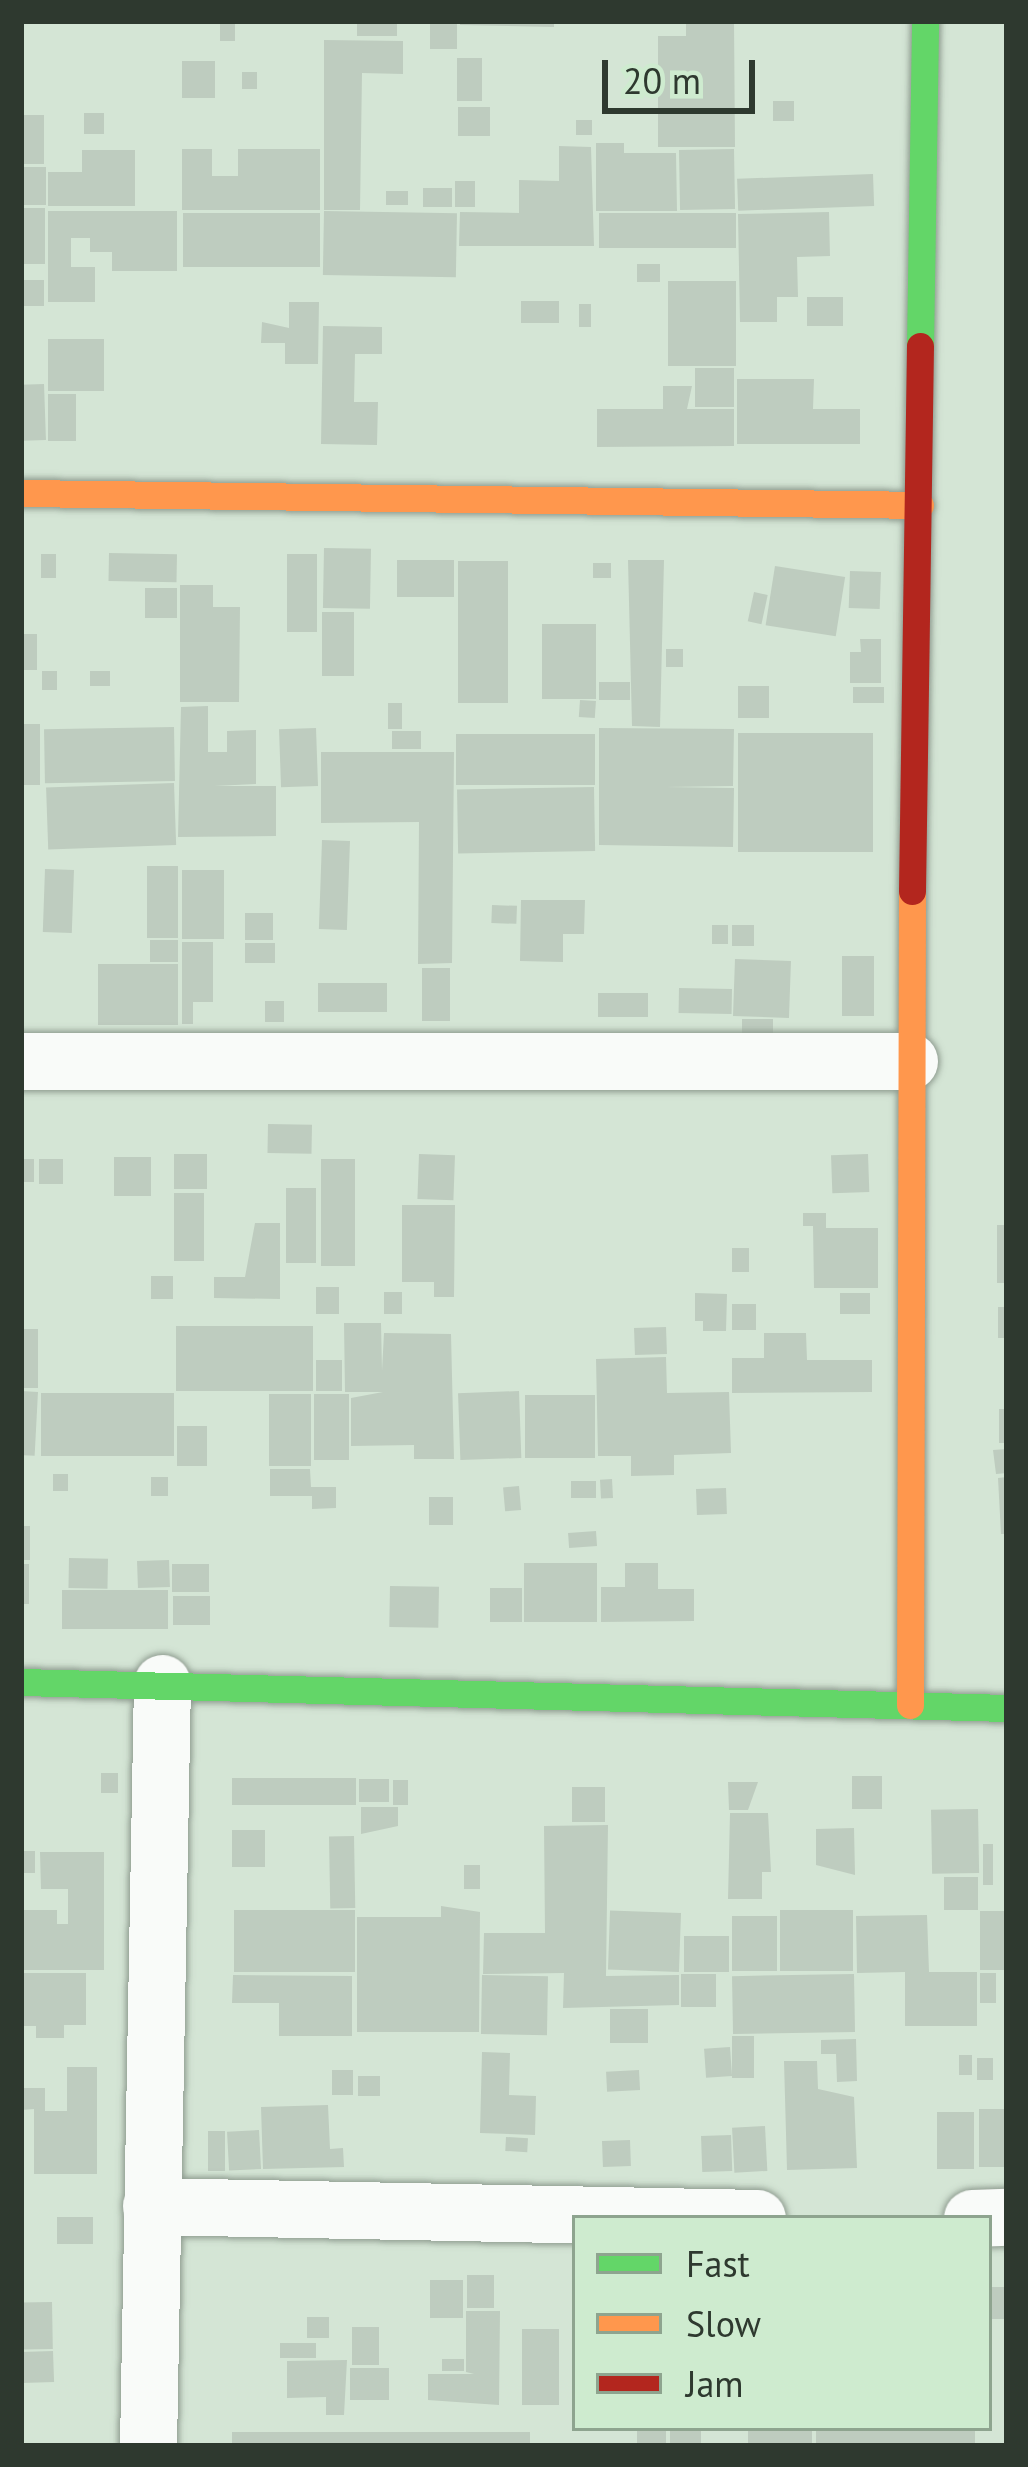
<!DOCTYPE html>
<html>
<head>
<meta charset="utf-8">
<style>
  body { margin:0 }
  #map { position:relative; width:1028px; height:2467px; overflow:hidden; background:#d4e5d5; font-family:"PT Sans",sans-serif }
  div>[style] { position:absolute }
  .building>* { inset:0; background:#beccbf; transform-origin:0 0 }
  .roads { filter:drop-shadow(0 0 3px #8f9c90) drop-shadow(0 0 3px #8f9c90) }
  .street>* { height:57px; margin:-28.5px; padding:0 28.5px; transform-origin:28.5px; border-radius:28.5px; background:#f9fbf9 }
  .fast>* { height:27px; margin:-13.5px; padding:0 13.5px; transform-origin:13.5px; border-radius:13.5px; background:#63d668 }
  .slow>* { height:27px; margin:-13.5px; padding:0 13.5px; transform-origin:13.5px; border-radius:13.5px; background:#ff974d }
  .jam>* { height:27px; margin:-13.5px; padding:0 13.5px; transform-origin:13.5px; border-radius:13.5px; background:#b3261e }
  span { translate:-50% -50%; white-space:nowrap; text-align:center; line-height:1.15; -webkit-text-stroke:9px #ceebcf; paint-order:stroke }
  .frame { position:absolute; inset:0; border:24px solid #2e392f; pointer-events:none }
  .legend { position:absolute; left:572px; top:2215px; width:420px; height:216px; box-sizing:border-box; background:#ceebcf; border:3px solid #8ea48f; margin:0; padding:15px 21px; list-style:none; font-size:36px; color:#2e392f }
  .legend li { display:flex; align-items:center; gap:24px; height:60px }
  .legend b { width:60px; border:3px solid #8ea48f }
  .scale { position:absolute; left:602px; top:60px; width:153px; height:54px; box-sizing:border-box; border:6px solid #2e392f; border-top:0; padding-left:15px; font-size:36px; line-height:42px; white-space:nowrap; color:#2e392f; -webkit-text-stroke:9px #ceebcf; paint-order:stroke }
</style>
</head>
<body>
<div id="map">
  <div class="building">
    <i style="left:220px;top:21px;width:15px;height:20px"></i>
    <i style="left:357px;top:21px;width:40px;height:15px"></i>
    <i style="left:430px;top:21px;width:27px;height:28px"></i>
    <i style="clip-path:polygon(460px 21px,554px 21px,554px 27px,460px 25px)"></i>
    <i style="clip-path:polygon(686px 21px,734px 21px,735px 147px,658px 147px,658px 36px,686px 36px)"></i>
    <i style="clip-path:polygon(324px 40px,403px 41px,403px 74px,362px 73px,360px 210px,324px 210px)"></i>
    <i style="left:457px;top:58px;width:25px;height:43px"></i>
    <i style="left:182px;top:61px;width:33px;height:37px"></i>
    <i style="left:242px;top:72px;width:15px;height:17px"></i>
    <i style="left:773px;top:101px;width:21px;height:20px"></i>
    <i style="left:458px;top:107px;width:32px;height:29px"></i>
    <i style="left:84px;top:113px;width:20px;height:21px"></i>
    <i style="left:21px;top:115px;width:23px;height:49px"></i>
    <i style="left:576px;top:120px;width:16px;height:15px"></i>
    <i style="clip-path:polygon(596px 143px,624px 143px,624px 153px,676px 153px,677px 211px,596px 211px)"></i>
    <i style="clip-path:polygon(559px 146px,591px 147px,594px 246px,459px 246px,460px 212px,519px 213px,519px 180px,559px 181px)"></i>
    <i style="clip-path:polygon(182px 149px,212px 149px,212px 176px,238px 176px,238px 149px,320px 149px,320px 210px,182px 210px)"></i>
    <i style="left:734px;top:149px;width:60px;height:55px;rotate:89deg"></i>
    <i style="clip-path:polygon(82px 150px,135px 150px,135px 206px,48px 206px,48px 172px,82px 172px)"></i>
    <i style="left:21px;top:167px;width:25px;height:38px"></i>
    <i style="left:873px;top:174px;width:32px;height:136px;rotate:88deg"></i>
    <i style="left:455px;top:181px;width:20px;height:26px"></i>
    <i style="left:423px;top:188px;width:29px;height:19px"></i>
    <i style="left:386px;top:191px;width:22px;height:14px"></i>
    <i style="left:21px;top:208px;width:24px;height:56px"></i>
    <i style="clip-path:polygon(48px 211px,177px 211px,177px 271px,112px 271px,112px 252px,90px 252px,90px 238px,71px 238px,71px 267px,95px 267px,95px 302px,48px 302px)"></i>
    <i style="left:324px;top:211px;width:133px;height:64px;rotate:1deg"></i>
    <i style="clip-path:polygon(829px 212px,830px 256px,797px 257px,798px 297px,777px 297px,777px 322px,740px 322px,738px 214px)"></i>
    <i style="left:183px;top:213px;width:137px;height:54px"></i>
    <i style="left:736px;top:213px;width:35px;height:137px;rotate:90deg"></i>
    <i style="left:637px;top:264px;width:23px;height:18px"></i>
    <i style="left:21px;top:280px;width:23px;height:26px"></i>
    <i style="left:668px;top:281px;width:68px;height:85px"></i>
    <i style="left:843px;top:297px;width:29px;height:36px;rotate:90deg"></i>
    <i style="left:521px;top:301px;width:38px;height:22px"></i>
    <i style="clip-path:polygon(289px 302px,319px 302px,318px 364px,285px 364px,285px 343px,261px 343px,262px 322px,289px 328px)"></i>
    <i style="left:579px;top:304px;width:12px;height:23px"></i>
    <i style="clip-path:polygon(323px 326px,382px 327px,382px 354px,355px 354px,354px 402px,378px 402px,377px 445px,321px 444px)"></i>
    <i style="left:48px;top:339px;width:56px;height:52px"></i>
    <i style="left:695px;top:368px;width:39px;height:39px"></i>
    <i style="clip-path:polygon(737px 379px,814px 379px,813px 409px,860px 409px,860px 444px,737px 444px)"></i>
    <i style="left:44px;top:384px;width:56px;height:23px;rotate:88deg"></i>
    <i style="clip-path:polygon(663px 386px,692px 386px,687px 409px,734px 409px,734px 446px,597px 447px,597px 409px,663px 409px)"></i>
    <i style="left:48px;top:394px;width:28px;height:47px"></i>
    <i style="left:324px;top:548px;width:47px;height:60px;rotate:1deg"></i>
    <i style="left:109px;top:553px;width:68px;height:28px;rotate:1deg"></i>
    <i style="left:41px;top:554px;width:15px;height:24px"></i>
    <i style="left:287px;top:554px;width:30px;height:78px"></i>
    <i style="left:397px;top:560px;width:57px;height:37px"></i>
    <i style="clip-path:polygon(628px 560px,664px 560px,660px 727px,632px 726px)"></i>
    <i style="left:458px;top:561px;width:50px;height:142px"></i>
    <i style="left:593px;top:563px;width:18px;height:15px"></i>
    <i style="left:775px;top:566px;width:71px;height:60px;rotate:9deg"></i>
    <i style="left:850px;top:571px;width:31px;height:37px;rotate:2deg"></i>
    <i style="clip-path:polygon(180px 585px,213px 585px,213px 607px,240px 607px,239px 702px,180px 702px)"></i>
    <i style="left:145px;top:588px;width:32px;height:30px"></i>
    <i style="left:754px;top:592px;width:14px;height:30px;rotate:12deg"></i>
    <i style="left:322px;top:612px;width:32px;height:64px"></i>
    <i style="left:596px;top:624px;width:75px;height:54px;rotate:90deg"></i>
    <i style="left:21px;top:634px;width:16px;height:36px"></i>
    <i style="clip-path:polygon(860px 639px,881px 639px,881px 683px,850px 683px,850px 652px,861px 652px)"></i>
    <i style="left:666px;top:649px;width:17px;height:18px"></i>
    <i style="left:42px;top:671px;width:15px;height:19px"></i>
    <i style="left:90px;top:671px;width:20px;height:15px"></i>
    <i style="left:599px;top:682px;width:31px;height:18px"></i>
    <i style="left:738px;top:686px;width:31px;height:32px"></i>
    <i style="left:884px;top:687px;width:16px;height:31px;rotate:90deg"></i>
    <i style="left:580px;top:700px;width:16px;height:17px;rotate:4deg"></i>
    <i style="left:388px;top:703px;width:14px;height:26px"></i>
    <i style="clip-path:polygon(208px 706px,208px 752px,227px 752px,227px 731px,256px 730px,256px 784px,214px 786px,276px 786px,276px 836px,178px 837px,181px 707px)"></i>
    <i style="left:21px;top:724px;width:19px;height:61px"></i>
    <i style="left:174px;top:727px;width:54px;height:130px;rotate:89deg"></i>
    <i style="left:316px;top:728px;width:58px;height:37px;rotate:88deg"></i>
    <i style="clip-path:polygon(599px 728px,734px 729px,733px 786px,666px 787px,734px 788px,733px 847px,599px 845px)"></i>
    <i style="left:392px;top:731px;width:29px;height:18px"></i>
    <i style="left:873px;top:733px;width:119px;height:135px;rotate:90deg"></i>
    <i style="left:595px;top:734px;width:51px;height:139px;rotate:90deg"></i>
    <i style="clip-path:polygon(321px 752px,454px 752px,452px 963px,418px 964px,419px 822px,321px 823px)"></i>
    <i style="left:174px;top:783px;width:62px;height:128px;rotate:88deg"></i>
    <i style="left:594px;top:787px;width:64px;height:137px;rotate:89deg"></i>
    <i style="left:322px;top:840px;width:28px;height:89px;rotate:2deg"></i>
    <i style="left:147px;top:866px;width:31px;height:72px"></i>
    <i style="left:45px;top:869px;width:29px;height:63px;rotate:2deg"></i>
    <i style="left:182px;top:870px;width:42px;height:69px"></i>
    <i style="clip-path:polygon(521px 900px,585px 900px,584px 934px,563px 934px,563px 962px,520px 961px)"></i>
    <i style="left:492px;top:905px;width:25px;height:18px;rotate:2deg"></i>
    <i style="left:245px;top:913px;width:28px;height:27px"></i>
    <i style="left:712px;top:925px;width:16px;height:19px"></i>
    <i style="left:732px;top:925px;width:22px;height:21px"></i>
    <i style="left:150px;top:940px;width:28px;height:22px"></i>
    <i style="clip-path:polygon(182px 942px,213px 942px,213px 1002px,193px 1002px,193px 1024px,182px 1024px)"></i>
    <i style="left:245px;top:943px;width:30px;height:20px"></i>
    <i style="left:842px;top:956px;width:32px;height:60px"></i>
    <i style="left:735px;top:959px;width:56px;height:57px;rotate:2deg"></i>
    <i style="left:98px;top:964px;width:80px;height:61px"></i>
    <i style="left:422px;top:968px;width:28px;height:53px"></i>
    <i style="left:318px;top:983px;width:69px;height:29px"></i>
    <i style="left:679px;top:988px;width:53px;height:25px;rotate:1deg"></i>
    <i style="left:648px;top:993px;width:24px;height:50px;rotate:90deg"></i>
    <i style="left:265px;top:1001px;width:19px;height:21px"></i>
    <i style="left:742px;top:1019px;width:31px;height:24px"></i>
    <i style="left:268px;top:1124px;width:44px;height:29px;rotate:1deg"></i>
    <i style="left:174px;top:1154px;width:33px;height:35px"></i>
    <i style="left:419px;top:1154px;width:36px;height:45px;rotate:2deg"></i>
    <i style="left:868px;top:1154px;width:38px;height:37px;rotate:88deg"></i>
    <i style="left:151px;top:1157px;width:39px;height:37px;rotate:90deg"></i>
    <i style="left:34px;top:1159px;width:23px;height:13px;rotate:90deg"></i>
    <i style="left:39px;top:1159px;width:24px;height:25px"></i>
    <i style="left:321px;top:1159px;width:34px;height:107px"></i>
    <i style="left:286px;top:1188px;width:30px;height:75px"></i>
    <i style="left:174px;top:1193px;width:30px;height:68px"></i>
    <i style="clip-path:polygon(402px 1205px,455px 1205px,454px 1297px,434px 1297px,434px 1282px,402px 1282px)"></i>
    <i style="clip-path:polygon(803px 1213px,826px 1213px,826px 1228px,878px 1228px,878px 1288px,814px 1288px,813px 1226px,803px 1226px)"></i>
    <i style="clip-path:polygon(255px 1223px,280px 1223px,280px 1299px,214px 1298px,214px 1277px,245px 1277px)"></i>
    <i style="left:997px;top:1225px;width:10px;height:58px"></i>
    <i style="left:732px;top:1248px;width:17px;height:24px"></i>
    <i style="left:151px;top:1276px;width:22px;height:23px"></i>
    <i style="left:316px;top:1287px;width:23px;height:27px"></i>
    <i style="left:384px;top:1292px;width:18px;height:22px"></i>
    <i style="clip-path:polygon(695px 1293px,727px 1294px,726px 1331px,703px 1331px,703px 1321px,695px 1321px)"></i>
    <i style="left:840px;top:1293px;width:30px;height:21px"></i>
    <i style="left:732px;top:1304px;width:24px;height:26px"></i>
    <i style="left:998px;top:1307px;width:9px;height:31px"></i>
    <i style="clip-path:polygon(344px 1323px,381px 1323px,382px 1371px,384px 1333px,451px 1334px,454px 1459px,414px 1459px,414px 1445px,351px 1446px,351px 1398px,383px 1392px,345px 1392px)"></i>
    <i style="left:176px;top:1326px;width:137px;height:65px"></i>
    <i style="left:666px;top:1327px;width:27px;height:32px;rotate:88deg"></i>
    <i style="left:21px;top:1329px;width:17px;height:59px"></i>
    <i style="clip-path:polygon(764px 1333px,806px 1333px,807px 1360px,872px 1360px,872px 1392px,732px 1393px,732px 1358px,764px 1358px)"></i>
    <i style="clip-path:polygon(666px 1357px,667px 1393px,729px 1392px,731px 1453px,674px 1455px,674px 1475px,631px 1476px,631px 1456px,598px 1456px,596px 1359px)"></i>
    <i style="left:316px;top:1360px;width:26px;height:31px"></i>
    <i style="left:21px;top:1391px;width:17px;height:64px;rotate:3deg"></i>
    <i style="left:519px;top:1391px;width:67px;height:61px;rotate:88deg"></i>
    <i style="left:41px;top:1393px;width:133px;height:63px"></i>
    <i style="left:311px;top:1394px;width:72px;height:42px;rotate:90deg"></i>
    <i style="left:314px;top:1394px;width:35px;height:66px"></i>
    <i style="left:525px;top:1395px;width:70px;height:63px"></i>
    <i style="left:999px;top:1409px;width:8px;height:34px"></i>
    <i style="left:177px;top:1426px;width:30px;height:40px"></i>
    <i style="clip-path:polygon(1007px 1449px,1007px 1473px,996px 1474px,993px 1450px)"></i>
    <i style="clip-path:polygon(270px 1469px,310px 1469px,311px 1487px,336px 1487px,336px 1508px,312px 1509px,312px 1496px,270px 1496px)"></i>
    <i style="left:53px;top:1474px;width:15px;height:17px"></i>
    <i style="left:151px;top:1477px;width:17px;height:19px"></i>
    <i style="clip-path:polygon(1007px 1477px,1007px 1534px,1001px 1534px,998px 1478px)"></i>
    <i style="left:612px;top:1479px;width:19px;height:12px;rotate:87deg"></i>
    <i style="left:571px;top:1481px;width:25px;height:17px"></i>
    <i style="left:519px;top:1486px;width:24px;height:16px;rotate:85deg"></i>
    <i style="left:726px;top:1488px;width:26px;height:30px;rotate:88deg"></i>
    <i style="left:429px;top:1497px;width:24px;height:28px"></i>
    <i style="left:21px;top:1526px;width:9px;height:34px"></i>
    <i style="left:596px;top:1531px;width:15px;height:28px;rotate:86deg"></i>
    <i style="left:69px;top:1558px;width:39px;height:30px;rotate:1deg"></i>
    <i style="left:169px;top:1560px;width:27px;height:32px;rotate:88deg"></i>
    <i style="left:524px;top:1563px;width:73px;height:59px"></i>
    <i style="clip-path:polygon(625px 1563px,658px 1563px,658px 1589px,694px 1589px,694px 1621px,601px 1622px,601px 1587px,625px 1587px)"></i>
    <i style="left:21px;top:1564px;width:8px;height:40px"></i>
    <i style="left:172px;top:1564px;width:37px;height:28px"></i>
    <i style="left:390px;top:1586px;width:49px;height:41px;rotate:1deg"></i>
    <i style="left:490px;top:1588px;width:32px;height:34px"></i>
    <i style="left:62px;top:1590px;width:106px;height:39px"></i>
    <i style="left:173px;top:1596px;width:37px;height:29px"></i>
    <i style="left:101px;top:1773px;width:17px;height:20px"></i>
    <i style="left:852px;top:1776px;width:30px;height:33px"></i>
    <i style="left:232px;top:1778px;width:124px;height:27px"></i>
    <i style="left:359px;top:1779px;width:30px;height:23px"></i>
    <i style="left:393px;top:1780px;width:15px;height:25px"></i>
    <i style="clip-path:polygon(728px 1782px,758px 1782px,748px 1810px,729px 1810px)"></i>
    <i style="left:572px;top:1787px;width:33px;height:35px"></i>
    <i style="clip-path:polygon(361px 1807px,398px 1807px,398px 1826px,361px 1834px)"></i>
    <i style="left:978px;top:1809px;width:64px;height:47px;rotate:89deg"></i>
    <i style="clip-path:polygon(730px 1813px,768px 1813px,771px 1872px,762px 1872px,762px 1899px,728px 1899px)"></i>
    <i style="clip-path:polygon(608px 1825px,606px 1976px,679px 1975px,679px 2005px,563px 2008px,564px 1973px,483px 1974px,484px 1933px,545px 1933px,544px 1826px)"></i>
    <i style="clip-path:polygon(854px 1828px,855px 1875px,816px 1865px,816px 1829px)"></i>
    <i style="left:232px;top:1830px;width:33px;height:37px"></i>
    <i style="left:354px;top:1836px;width:72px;height:25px;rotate:89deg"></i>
    <i style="left:983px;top:1844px;width:10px;height:41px"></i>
    <i style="left:21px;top:1851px;width:14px;height:22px"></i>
    <i style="clip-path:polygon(40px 1852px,104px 1852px,104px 1970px,21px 1970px,21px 1910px,57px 1910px,57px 1924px,68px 1924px,68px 1889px,41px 1889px)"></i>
    <i style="left:464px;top:1865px;width:16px;height:24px"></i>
    <i style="left:944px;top:1877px;width:34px;height:33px"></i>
    <i style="clip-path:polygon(441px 1906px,480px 1912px,479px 2032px,357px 2032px,357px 1917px,441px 1917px)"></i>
    <i style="left:234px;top:1910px;width:121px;height:62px"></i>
    <i style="left:853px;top:1910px;width:61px;height:73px;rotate:90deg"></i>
    <i style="left:980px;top:1911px;width:27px;height:59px"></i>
    <i style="left:681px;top:1913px;width:59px;height:71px;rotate:92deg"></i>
    <i style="clip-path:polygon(927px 1915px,929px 1972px,977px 1972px,977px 2026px,905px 2026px,905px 1972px,857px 1973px,856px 1916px)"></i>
    <i style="left:732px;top:1916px;width:45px;height:55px"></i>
    <i style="left:684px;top:1936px;width:45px;height:36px"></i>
    <i style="clip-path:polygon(21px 1973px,86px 1973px,86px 2025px,64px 2025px,64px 2038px,36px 2038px,36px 2026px,21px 2026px)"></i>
    <i style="left:980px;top:1973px;width:16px;height:30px"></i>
    <i style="left:716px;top:1974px;width:33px;height:35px;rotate:90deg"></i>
    <i style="left:854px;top:1974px;width:58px;height:122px;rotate:89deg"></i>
    <i style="clip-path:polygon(233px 1975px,352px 1976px,352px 2036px,279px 2036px,279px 2003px,232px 2003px)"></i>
    <i style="left:482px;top:1975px;width:66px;height:59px;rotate:1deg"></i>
    <i style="left:610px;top:2009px;width:38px;height:34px"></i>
    <i style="left:732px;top:2036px;width:22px;height:42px"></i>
    <i style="clip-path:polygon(856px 2039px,857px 2081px,837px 2082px,836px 2054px,821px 2054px,821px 2040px)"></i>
    <i style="left:730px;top:2047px;width:29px;height:26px;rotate:86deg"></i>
    <i style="clip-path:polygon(482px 2052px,510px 2053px,509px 2095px,536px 2096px,535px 2135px,480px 2133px)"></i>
    <i style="left:959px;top:2055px;width:13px;height:20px"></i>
    <i style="left:993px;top:2058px;width:22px;height:16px;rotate:90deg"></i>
    <i style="clip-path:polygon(784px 2061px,817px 2061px,818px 2089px,854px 2097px,857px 2168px,787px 2170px)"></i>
    <i style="clip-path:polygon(67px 2067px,97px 2067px,97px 2174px,34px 2174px,34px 2109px,21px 2110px,21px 2088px,45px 2088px,45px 2111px,67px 2111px)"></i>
    <i style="left:332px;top:2070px;width:21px;height:25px"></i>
    <i style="left:639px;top:2070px;width:20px;height:33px;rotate:87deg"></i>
    <i style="left:358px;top:2076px;width:22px;height:20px"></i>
    <i style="clip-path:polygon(328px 2105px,330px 2149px,343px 2148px,344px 2167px,263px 2169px,261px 2107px)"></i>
    <i style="left:979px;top:2109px;width:28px;height:58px"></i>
    <i style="left:937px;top:2112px;width:37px;height:57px"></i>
    <i style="left:765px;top:2126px;width:45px;height:33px;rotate:87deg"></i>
    <i style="left:259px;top:2130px;width:39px;height:32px;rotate:87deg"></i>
    <i style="left:208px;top:2131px;width:17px;height:40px"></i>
    <i style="left:731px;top:2135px;width:36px;height:30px;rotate:88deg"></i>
    <i style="left:506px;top:2137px;width:22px;height:14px;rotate:3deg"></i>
    <i style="left:630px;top:2140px;width:26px;height:28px;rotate:88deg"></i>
    <i style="left:57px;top:2217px;width:36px;height:27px"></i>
    <i style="left:467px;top:2275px;width:27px;height:33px"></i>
    <i style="left:430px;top:2280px;width:33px;height:38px"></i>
    <i style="left:1007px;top:2287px;width:32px;height:18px;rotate:90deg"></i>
    <i style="left:52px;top:2302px;width:47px;height:31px;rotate:89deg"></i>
    <i style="clip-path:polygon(466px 2311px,500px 2311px,499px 2405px,428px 2400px,428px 2374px,474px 2374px,466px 2372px)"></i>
    <i style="left:307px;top:2317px;width:22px;height:21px"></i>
    <i style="left:352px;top:2327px;width:27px;height:38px"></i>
    <i style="left:522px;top:2329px;width:37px;height:76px"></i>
    <i style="left:280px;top:2343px;width:36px;height:15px"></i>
    <i style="left:53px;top:2351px;width:31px;height:32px;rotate:88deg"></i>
    <i style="left:442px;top:2359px;width:22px;height:12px"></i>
    <i style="clip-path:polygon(347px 2360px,344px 2415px,326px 2415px,326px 2397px,287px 2398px,287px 2361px)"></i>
    <i style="left:350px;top:2368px;width:39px;height:32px"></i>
    <i style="left:637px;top:2428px;width:29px;height:18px"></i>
    <i style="left:670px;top:2428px;width:31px;height:18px"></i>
    <i style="left:748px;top:2428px;width:64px;height:18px"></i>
    <i style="left:816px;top:2428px;width:159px;height:18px"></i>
    <i style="left:232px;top:2432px;width:298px;height:14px"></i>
  </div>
  <div class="roads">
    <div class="street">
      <i style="left:21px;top:1061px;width:888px"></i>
      <i style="left:151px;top:2206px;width:606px;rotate:1.13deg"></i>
      <i style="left:972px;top:2218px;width:35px;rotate:-2deg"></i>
      <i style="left:148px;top:2446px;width:763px;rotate:-88.95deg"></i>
    </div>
    <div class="fast">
      <i style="left:920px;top:346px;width:325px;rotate:-89.1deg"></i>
      <i style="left:21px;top:1682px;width:986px;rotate:1.51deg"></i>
    </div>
    <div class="slow">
      <i style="left:21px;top:493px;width:899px;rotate:0.76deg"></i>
      <i style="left:910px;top:1705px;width:814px;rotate:-89.86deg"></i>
    </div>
    <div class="jam">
      <i style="left:912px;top:891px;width:545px;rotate:-89.16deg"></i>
    </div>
  </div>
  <div class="frame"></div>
  <ul class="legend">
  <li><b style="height:15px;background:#63d668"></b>Fast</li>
  <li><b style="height:15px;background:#ff974d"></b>Slow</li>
  <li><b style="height:15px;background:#b3261e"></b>Jam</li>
  </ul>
  <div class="scale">20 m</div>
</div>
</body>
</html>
